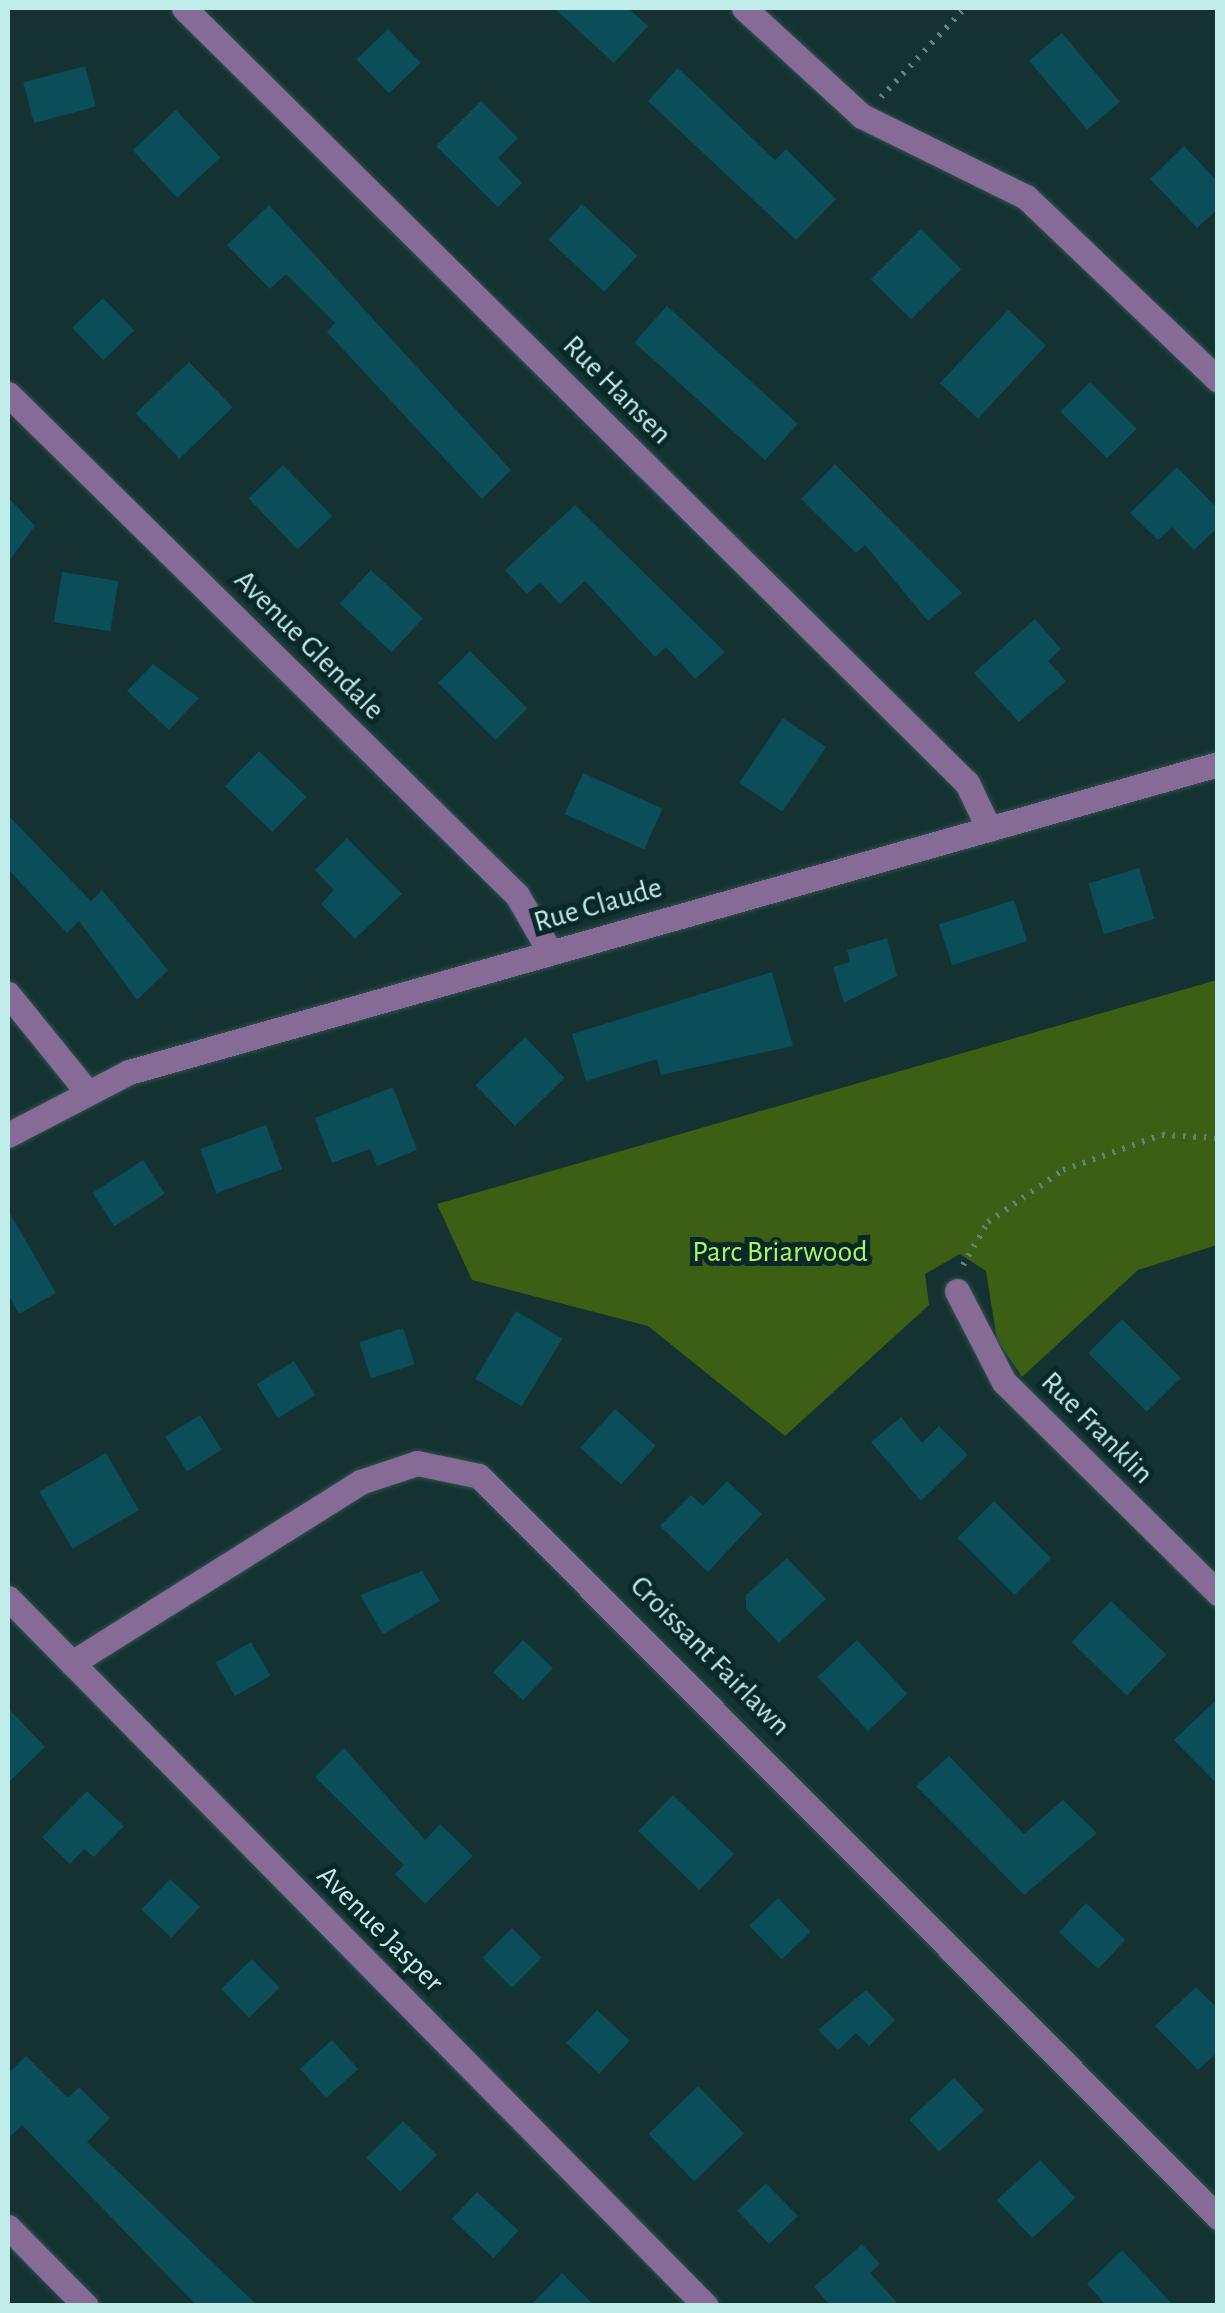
<!DOCTYPE html>
<html>
<head>
<meta charset="utf-8">
<style>
  body { margin:0 }
  #map { position:relative; width:1225px; height:2313px; overflow:hidden; background:#143231; font-family:"Alegreya Sans",sans-serif }
  div>[style] { position:absolute }
  .green>* { inset:0; background:#3d5f13 }
  .building>* { inset:0; background:#0b4d58; transform-origin:0 0 }
  .path>* { height:6px; margin-top:-3px; transform-origin:0; background:repeating-linear-gradient(90deg,#5f8381 0 2.5px,transparent 0 10.5px) }
  .roads { filter:drop-shadow(0 0 2px #30504e) drop-shadow(0 0 2px #30504e) }
  .minor>* { height:25px; margin:-12.5px; padding:0 12.5px; transform-origin:12.5px; border-radius:12.5px; background:#856b96 }
  span { translate:-50% -50%; white-space:nowrap; text-align:center; line-height:1.15; -webkit-text-stroke:10px #092827; paint-order:stroke }
  .street-label { font-size:30px; color:#c0ece9 }
  .park-label { font-size:30px; color:#adf465 }
  .frame { position:absolute; inset:0; border:10px solid #c0ece9; pointer-events:none }
</style>
</head>
<body>
<div id="map">
  <div class="green">
    <i style="clip-path:polygon(1217px 980px,1217px 1245px,1138px 1270px,1022px 1377px,997px 1340px,986px 1271px,960px 1254px,925px 1274px,929px 1305px,785px 1436px,648px 1326px,472px 1280px,437px 1204px)"></i>
  </div>
  <div class="building">
    <i style="clip-path:polygon(554px 8px,628px 8px,648px 26px,614px 63px)"></i>
    <i style="left:388px;top:29px;width:47px;height:44px;rotate:46deg"></i>
    <i style="left:1062px;top:33px;width:90px;height:43px;rotate:50deg"></i>
    <i style="left:85px;top:66px;width:42px;height:64px;rotate:75deg"></i>
    <i style="clip-path:polygon(678px 68px,775px 160px,786px 149px,836px 199px,796px 240px,648px 101px)"></i>
    <i style="clip-path:polygon(481px 101px,518px 138px,498px 158px,522px 183px,498px 207px,436px 146px)"></i>
    <i style="left:176px;top:110px;width:65px;height:59px;rotate:47deg"></i>
    <i style="clip-path:polygon(1184px 146px,1218px 182px,1218px 209px,1197px 228px,1150px 179px)"></i>
    <i style="left:582px;top:204px;width:76px;height:49px;rotate:43deg"></i>
    <i style="clip-path:polygon(269px 205px,511px 470px,482px 499px,327px 332px,335px 323px,286px 274px,270px 289px,227px 245px)"></i>
    <i style="left:921px;top:229px;width:57px;height:71px;rotate:45deg"></i>
    <i style="left:103px;top:298px;width:45px;height:43px;rotate:46deg"></i>
    <i style="left:667px;top:306px;width:176px;height:49px;rotate:42deg"></i>
    <i style="left:1008px;top:310px;width:52px;height:100px;rotate:43deg"></i>
    <i style="left:189px;top:362px;width:63px;height:74px;rotate:46deg"></i>
    <i style="left:1090px;top:382px;width:66px;height:42px;rotate:45deg"></i>
    <i style="clip-path:polygon(835px 464px,962px 593px,928px 621px,865px 545px,856px 553px,801px 499px)"></i>
    <i style="left:283px;top:465px;width:71px;height:48px;rotate:46deg"></i>
    <i style="clip-path:polygon(1177px 467px,1218px 509px,1218px 527px,1194px 550px,1172px 527px,1158px 540px,1130px 513px)"></i>
    <i style="clip-path:polygon(8px 497px,35px 526px,8px 562px)"></i>
    <i style="clip-path:polygon(575px 505px,725px 652px,695px 679px,666px 647px,655px 657px,585px 581px,560px 604px,540px 582px,527px 594px,505px 570px)"></i>
    <i style="left:371px;top:570px;width:71px;height:46px;rotate:43deg"></i>
    <i style="left:62px;top:572px;width:57px;height:51px;rotate:9deg"></i>
    <i style="clip-path:polygon(1035px 619px,1061px 649px,1048px 661px,1066px 681px,1019px 722px,974px 673px)"></i>
    <i style="left:470px;top:651px;width:81px;height:45px;rotate:45deg"></i>
    <i style="clip-path:polygon(153px 664px,199px 698px,169px 730px,127px 691px)"></i>
    <i style="left:783px;top:718px;width:52px;height:78px;rotate:34deg"></i>
    <i style="left:259px;top:751px;width:66px;height:49px;rotate:44deg"></i>
    <i style="left:583px;top:773px;width:87px;height:45px;rotate:24deg"></i>
    <i style="clip-path:polygon(8px 815px,91px 901px,102px 890px,168px 970px,137px 1000px,79px 921px,67px 933px,8px 869px)"></i>
    <i style="clip-path:polygon(347px 838px,402px 894px,355px 939px,321px 904px,334px 890px,315px 870px)"></i>
    <i style="left:1139px;top:868px;width:53px;height:53px;rotate:73deg"></i>
    <i style="left:1014px;top:900px;width:43px;height:79px;rotate:72deg"></i>
    <i style="clip-path:polygon(887px 938px,897px 976px,844px 1003px,833px 967px,850px 962px,847px 950px)"></i>
    <i style="clip-path:polygon(772px 972px,793px 1046px,661px 1075px,657px 1059px,586px 1081px,572px 1034px)"></i>
    <i style="left:525px;top:1037px;width:57px;height:69px;rotate:46deg"></i>
    <i style="clip-path:polygon(393px 1087px,417px 1150px,377px 1166px,370px 1149px,332px 1163px,315px 1118px)"></i>
    <i style="left:266px;top:1125px;width:47px;height:70px;rotate:70deg"></i>
    <i style="left:143px;top:1160px;width:40px;height:60px;rotate:57deg"></i>
    <i style="clip-path:polygon(8px 1210px,56px 1293px,19px 1314px,8px 1294px)"></i>
    <i style="left:516px;top:1311px;width:54px;height:79px;rotate:31deg"></i>
    <i style="left:1122px;top:1319px;width:83px;height:48px;rotate:45deg"></i>
    <i style="left:403px;top:1328px;width:38px;height:46px;rotate:72deg"></i>
    <i style="left:294px;top:1361px;width:40px;height:44px;rotate:58deg"></i>
    <i style="left:615px;top:1409px;width:55px;height:52px;rotate:42deg"></i>
    <i style="left:200px;top:1415px;width:41px;height:41px;rotate:58deg"></i>
    <i style="clip-path:polygon(901px 1417px,922px 1443px,939px 1426px,968px 1455px,921px 1501px,871px 1442px)"></i>
    <i style="left:106px;top:1453px;width:66px;height:77px;rotate:60deg"></i>
    <i style="clip-path:polygon(727px 1481px,762px 1514px,708px 1572px,660px 1526px,691px 1495px,703px 1506px)"></i>
    <i style="left:994px;top:1501px;width:81px;height:52px;rotate:45deg"></i>
    <i style="clip-path:polygon(787px 1558px,826px 1599px,779px 1643px,746px 1609px,746px 1595px)"></i>
    <i style="clip-path:polygon(422px 1571px,440px 1601px,383px 1634px,360px 1595px)"></i>
    <i style="left:1111px;top:1601px;width:77px;height:57px;rotate:44deg"></i>
    <i style="left:523px;top:1640px;width:41px;height:44px;rotate:43deg"></i>
    <i style="left:857px;top:1640px;width:74px;height:54px;rotate:47deg"></i>
    <i style="left:251px;top:1642px;width:39px;height:41px;rotate:60deg"></i>
    <i style="clip-path:polygon(1218px 1698px,1218px 1785px,1174px 1740px)"></i>
    <i style="clip-path:polygon(8px 1708px,45px 1747px,8px 1783px)"></i>
    <i style="clip-path:polygon(344px 1748px,425px 1840px,440px 1824px,473px 1856px,425px 1904px,395px 1874px,404px 1865px,315px 1777px)"></i>
    <i style="clip-path:polygon(949px 1756px,1024px 1834px,1063px 1800px,1097px 1833px,1024px 1895px,916px 1786px)"></i>
    <i style="clip-path:polygon(87px 1791px,124px 1826px,94px 1857px,84px 1849px,70px 1864px,42px 1837px)"></i>
    <i style="left:673px;top:1795px;width:85px;height:50px;rotate:44deg"></i>
    <i style="left:170px;top:1879px;width:41px;height:42px;rotate:43deg"></i>
    <i style="left:778px;top:1898px;width:47px;height:40px;rotate:46deg"></i>
    <i style="left:1086px;top:1903px;width:54px;height:40px;rotate:43deg"></i>
    <i style="left:512px;top:1928px;width:42px;height:42px;rotate:45deg"></i>
    <i style="left:252px;top:1959px;width:40px;height:43px;rotate:46deg"></i>
    <i style="clip-path:polygon(1196px 1987px,1218px 2009px,1218px 2052px,1198px 2070px,1155px 2026px)"></i>
    <i style="clip-path:polygon(866px 1990px,895px 2020px,869px 2046px,856px 2033px,838px 2050px,818px 2030px)"></i>
    <i style="left:597px;top:2010px;width:45px;height:45px;rotate:43deg"></i>
    <i style="left:332px;top:2040px;width:39px;height:43px;rotate:48deg"></i>
    <i style="clip-path:polygon(26px 2056px,68px 2098px,79px 2087px,110px 2118px,87px 2142px,258px 2306px,197px 2306px,22px 2125px,8px 2139px,8px 2074px)"></i>
    <i style="left:954px;top:2078px;width:44px;height:61px;rotate:47deg"></i>
    <i style="left:698px;top:2086px;width:66px;height:69px;rotate:46deg"></i>
    <i style="left:403px;top:2121px;width:48px;height:52px;rotate:45deg"></i>
    <i style="left:1040px;top:2160px;width:52px;height:59px;rotate:47deg"></i>
    <i style="left:766px;top:2183px;width:46px;height:40px;rotate:46deg"></i>
    <i style="left:477px;top:2192px;width:57px;height:37px;rotate:43deg"></i>
    <i style="clip-path:polygon(862px 2244px,880px 2264px,870px 2273px,900px 2306px,831px 2306px,814px 2287px)"></i>
    <i style="clip-path:polygon(1122px 2250px,1174px 2306px,1107px 2306px,1087px 2284px)"></i>
    <i style="clip-path:polygon(562px 2273px,595px 2306px,530px 2306px)"></i>
  </div>
  <div class="path">
    <i style="left:881px;top:97px;width:122px;rotate:-46.7deg"></i>
    <i style="left:963px;top:1265px;width:50px;rotate:-59.8deg"></i>
    <i style="left:988px;top:1222px;width:91px;rotate:-34.7deg"></i>
    <i style="left:1063px;top:1170px;width:105px;rotate:-19.5deg"></i>
    <i style="left:1162px;top:1135px;width:56px;rotate:3.1deg"></i>
  </div>
  <div class="roads">
    <div class="minor">
      <i style="left:184px;top:8px;width:1102px;rotate:44.71deg"></i>
      <i style="left:967px;top:783px;width:51px;rotate:64.4deg"></i>
      <i style="left:744px;top:8px;width:160px;rotate:42.5deg"></i>
      <i style="left:862px;top:116px;width:183px;rotate:26.3deg"></i>
      <i style="left:1026px;top:197px;width:265px;rotate:43.6deg"></i>
      <i style="left:8px;top:394px;width:714px;rotate:44.55deg"></i>
      <i style="left:517px;top:895px;width:66px;rotate:59.9deg"></i>
      <i style="left:8px;top:994px;width:122px;rotate:51deg"></i>
      <i style="left:8px;top:1135px;width:136px;rotate:-27.5deg"></i>
      <i style="left:129px;top:1072px;width:1132px;rotate:-15.79deg"></i>
      <i style="left:957px;top:1291px;width:102px;rotate:62.7deg"></i>
      <i style="left:1004px;top:1382px;width:301px;rotate:44.6deg"></i>
      <i style="left:8px;top:1598px;width:994px;rotate:45.41deg"></i>
      <i style="left:72px;top:1663px;width:340px;rotate:-32.1deg"></i>
      <i style="left:360px;top:1482px;width:60px;rotate:-18.4deg"></i>
      <i style="left:417px;top:1463px;width:63px;rotate:11.8deg"></i>
      <i style="left:479px;top:1476px;width:1047px;rotate:45.08deg"></i>
      <i style="left:8px;top:2227px;width:111px;rotate:45.4deg"></i>
    </div>
  </div>
  <div class="street-label">
    <span style="left:617px;top:390px;rotate:45deg">Rue Hansen</span>
    <span style="left:309px;top:645px;rotate:45deg">Avenue Glendale</span>
    <span style="left:598px;top:905px;rotate:-16deg">Rue Claude</span>
    <span style="left:1097px;top:1428px;rotate:45deg">Rue Franklin</span>
    <span style="left:710px;top:1656px;rotate:45deg">Croissant Fairlawn</span>
    <span style="left:380px;top:1929px;rotate:45deg">Avenue Jasper</span>
  </div>
  <div class="park-label">
    <span style="left:780px;top:1252px">Parc Briarwood</span>
  </div>
  <div class="frame"></div>
</div>
</body>
</html>
